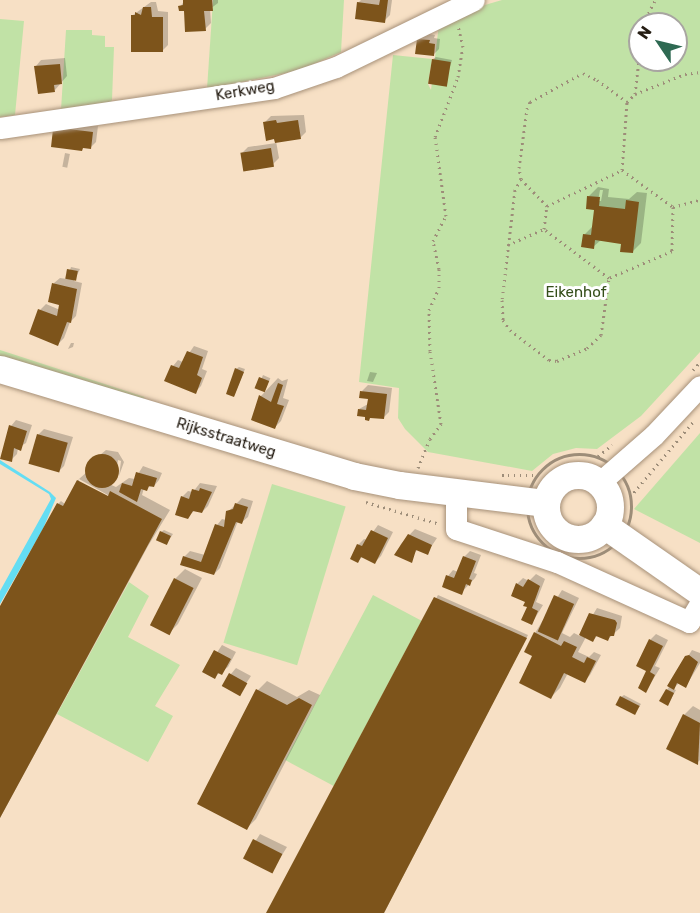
<!DOCTYPE html>
<html>
<head>
<meta charset="utf-8">
<style>
  body { margin:0 }
  #map { position:relative; width:700px; height:913px; overflow:hidden; background:#f7e0c5; font-family:Rubik,sans-serif }
  div>[style] { position:absolute }
  .green>* { inset:0; background:#c1e2a6; transform-origin:0 0 }
  .water>* { inset:0; background:#64ddf3 }
  .shadow>* { inset:0; background:#0003; transform-origin:0 0 }
  .building>* { inset:0; background:#7d541b; transform-origin:0 0 }
  .round { border-radius:50% }
  .path>* { height:3px; margin-top:-1.5px; transform-origin:0; background:repeating-linear-gradient(90deg,#9d8d79 0 1.5px,transparent 0 6px) }
  .path>.ring { margin:-1.5px; padding:0; box-sizing:content-box; background:none; border:3px solid #9d8d79; border-radius:50% }
  .roads { filter:drop-shadow(0 0 2px #a79179) drop-shadow(0 0 2px #a79179) }
  .minor>* { height:21px; margin:-10.5px; padding:0 10.5px; transform-origin:10.5px; border-radius:10.5px; background:#fff }
  .major>* { height:27px; margin:-13.5px; padding:0 13.5px; transform-origin:13.5px; border-radius:13.5px; background:#fff }
  .major>.ring { margin:-13.5px; padding:0; box-sizing:content-box; background:none; border:27px solid #fff; border-radius:50% }
  span { translate:-50% -50%; white-space:nowrap; text-align:center; line-height:1.15; -webkit-text-stroke:6px #fff; paint-order:stroke }
  .street-label { font-size:15px; color:#251d13 }
  .park-label { font-size:15px; color:#354f1a }
  .north { position:absolute; left:628px; top:12px; width:60px; height:60px; box-sizing:border-box; background:#fff; border:2px solid #a8a5a1; border-radius:50%; rotate:305deg; font-size:16px; font-weight:700; line-height:24px; text-align:center; color:#251d13 }
  .north::after { content:''; display:block; margin:auto; width:21px; height:27px; background:#2e6952; clip-path:polygon(50% 0,100% 100%,50% 72%,0 100%) }
</style>
</head>
<body>
<div id="map">
  <div class="green">
    <i style="clip-path:polygon(213px 0,344px 0,341px 52px,300px 70px,207px 89px)"></i>
    <i style="clip-path:polygon(evenodd,502px 0,700px 0,700px 352px,641px 416px,597px 449px,576px 448px,553px 454px,532px 471px,428px 452px,405px 429px,398px 418px,399px 388px,359px 382px,393px 55px,432px 59px,428px 84px,431px 90px,439px 24px,478px 7px,502px 0,640px 24px,676px 24px,676px 60px,640px 60px,640px 24px)"></i>
    <i style="clip-path:polygon(0 19px,24px 21px,15px 115px,0 117px)"></i>
    <i style="clip-path:polygon(66px 30px,92px 30px,92px 35px,105px 36px,105px 47px,114px 47px,112px 100px,110px 104px,61px 110px)"></i>
    <i style="left:0;top:350px;width:152px;height:7px;rotate:18deg"></i>
    <i style="clip-path:polygon(700px 433px,700px 543px,634px 509px)"></i>
    <i style="left:272px;top:484px;width:77px;height:166px;rotate:17deg"></i>
    <i style="clip-path:polygon(129px 582px,149px 596px,128px 637px,180px 665px,155px 706px,173px 716px,148px 762px,57px 714px)"></i>
    <i style="left:373px;top:595px;width:55px;height:187px;rotate:28deg"></i>
  </div>
  <div class="water">
    <i style="clip-path:polygon(0 460px,50px 492px,56px 498px,43px 529px,0 604px,0 591px,51px 499px,49px 494px,0 464px)"></i>
  </div>
  <div class="shadow">
    <i style="clip-path:polygon(185px 0,218px 0,218px 3px,210px 9px,211px 23px,205px 29px,188px 10px,180px 7px)"></i>
    <i style="clip-path:polygon(361px 0,392px 0,390px 15px,384px 21px,358px 3px)"></i>
    <i style="clip-path:polygon(151px 2px,156px 2px,158px 11px,168px 12px,168px 45px,162px 51px,133px 15px)"></i>
    <i style="clip-path:polygon(424px 33px,435px 35px,434px 38px,440px 39px,439px 49px,433px 55px,418px 39px)"></i>
    <i style="clip-path:polygon(436px 57px,452px 60px,445px 84px,433px 59px)"></i>
    <i style="clip-path:polygon(65px 58px,67px 76px,55px 90px,36px 66px,41px 60px)"></i>
    <i style="clip-path:polygon(304px 115px,306px 132px,300px 138px,276px 141px,279px 158px,273px 164px,242px 153px,248px 147px,276px 143px,265px 122px,271px 116px)"></i>
    <i style="clip-path:polygon(60px 124px,98px 126px,96px 142px,90px 148px,52px 146px)"></i>
    <i style="left:65px;top:153px;width:5px;height:14px;rotate:11deg"></i>
    <i style="clip-path:polygon(evenodd,598px 187px,609px 189px,608px 197px,629px 199px,637px 192px,647px 193px,641px 243px,632px 252px,622px 242px,601px 240px,593px 247px,584px 235px,594px 225px,596px 208px,589px 196px,598px 187px,600px 190px,603px 190px,601px 201px,598px 201px,600px 190px)"></i>
    <i style="clip-path:polygon(71px 267px,80px 269px,74px 281px,82px 283px,76px 316px,70px 322px,64px 338px,58px 344px,40px 310px,46px 304px,60px 310px,61px 304px,54px 283px,60px 278px,67px 279px)"></i>
    <i style="clip-path:polygon(71px 343px,74px 343px,73px 347px,68px 349px)"></i>
    <i style="clip-path:polygon(194px 346px,208px 351px,202px 369px,207px 371px,201px 386px,195px 392px,173px 366px,178px 360px,183px 362px)"></i>
    <i style="clip-path:polygon(239px 367px,245px 369px,234px 396px,236px 369px)"></i>
    <i style="clip-path:polygon(370px 372px,377px 373px,373px 382px,367px 381px)"></i>
    <i style="left:263px;top:375px;width:8px;height:13px;rotate:23deg"></i>
    <i style="clip-path:polygon(278px 378px,282px 381px,288px 379px,283px 398px,289px 400px,281px 421px,275px 427px,253px 419px,261px 396px)"></i>
    <i style="clip-path:polygon(368px 385px,392px 388px,389px 412px,383px 418px,372px 416px,369px 419px,359px 409px,368px 404px,369px 398px,362px 391px)"></i>
    <i style="clip-path:polygon(16px 420px,32px 425px,26px 443px,18px 448px,17px 454px,11px 460px,11px 426px)"></i>
    <i style="clip-path:polygon(44px 429px,73px 437px,64px 466px,58px 472px,38px 435px)"></i>
    <i style="clip-path:polygon(106px 450px,118px 452px,124px 462px,119px 476px,121px 461px,118px 460px,115px 480px,109px 484px,116px 487px,129px 478px,135px 479px,143px 466px,162px 473px,159px 480px,154px 486px,144px 488px,142px 495px,170px 510px,148px 546px,0 818px,0 608px,58px 504px,61px 501px,65px 504px,79px 479px,79px 482px,114px 501px,115px 499px,79px 479px,88px 471px,89px 464px)"></i>
    <i style="clip-path:polygon(200px 483px,217px 486px,208px 506px,202px 512px,194px 511px,187px 517px,182px 497px,188px 491px,193px 492px)"></i>
    <i style="clip-path:polygon(242px 498px,253px 501px,248px 517px,242px 522px,238px 521px,220px 568px,214px 574px,184px 557px,190px 551px,205px 555px,217px 525px,222px 519px,226px 520px,228px 512px)"></i>
    <i style="clip-path:polygon(378px 525px,393px 532px,381px 556px,375px 562px,363px 556px,358px 561px,358px 545px,364px 539px,367px 540px)"></i>
    <i style="clip-path:polygon(415px 529px,437px 538px,427px 553px,418px 549px,409px 560px,396px 554px,401px 544px)"></i>
    <i style="clip-path:polygon(164px 530px,173px 534px,167px 543px,161px 532px)"></i>
    <i style="clip-path:polygon(470px 551px,481px 555px,474px 573px,477px 574px,475px 578px,461px 593px,448px 576px,453px 570px,458px 572px,464px 557px)"></i>
    <i style="clip-path:polygon(185px 569px,202px 578px,178px 624px,169px 633px,152px 624px,175px 579px)"></i>
    <i style="clip-path:polygon(536px 574px,545px 579px,536px 602px,543px 605px,532px 623px,527px 601px,517px 584px,523px 578px,529px 581px)"></i>
    <i style="clip-path:polygon(562px 590px,579px 598px,562px 633px,570px 637px,574px 633px,580px 636px,597px 608px,622px 616px,620px 628px,607px 640px,598px 635px,593px 640px,586px 637px,578px 652px,589px 657px,594px 652px,601px 655px,590px 675px,584px 681px,568px 673px,560px 688px,551px 697px,534px 655px,535px 633px)"></i>
    <i style="clip-path:polygon(438px 595px,528px 635px,384px 913px,268px 913px)"></i>
    <i style="clip-path:polygon(656px 634px,668px 640px,655px 666px,660px 668px,646px 691px,650px 640px)"></i>
    <i style="clip-path:polygon(222px 645px,236px 652px,228px 667px,214px 677px,204px 672px)"></i>
    <i style="clip-path:polygon(692px 650px,700px 653px,700px 663px,686px 686px,679px 683px,673px 689px,676px 690px,670px 701px,667px 690px)"></i>
    <i style="clip-path:polygon(236px 668px,251px 676px,239px 694px,231px 674px)"></i>
    <i style="clip-path:polygon(267px 681px,297px 697px,309px 690px,320px 695px,256px 819px,247px 828px,258px 690px)"></i>
    <i style="clip-path:polygon(624px 695px,641px 704px,635px 713px,621px 697px)"></i>
    <i style="clip-path:polygon(693px 706px,700px 710px,700px 760px,697px 763px,684px 715px)"></i>
    <i style="clip-path:polygon(260px 834px,287px 847px,272px 871px,245px 858px)"></i>
  </div>
  <div class="building">
    <i style="clip-path:polygon(183px 0,212px 0,213px 11px,204px 11px,206px 31px,185px 32px,184px 11px,179px 11px,178px 6px,183px 5px)"></i>
    <i style="clip-path:polygon(380px 0,388px 0,385px 23px,355px 19px,357px 2px,379px 5px)"></i>
    <i style="clip-path:polygon(143px 7px,151px 7px,152px 17px,163px 17px,163px 52px,131px 52px,131px 15px,135px 15px,135px 12px,141px 15px)"></i>
    <i style="clip-path:polygon(417px 39px,430px 40px,429px 43px,435px 44px,434px 56px,415px 54px)"></i>
    <i style="left:432px;top:59px;width:19px;height:25px;rotate:9deg"></i>
    <i style="clip-path:polygon(60px 64px,62px 84px,54px 85px,55px 92px,38px 94px,34px 66px)"></i>
    <i style="clip-path:polygon(276px 120px,277px 123px,298px 120px,301px 139px,275px 143px,274px 139px,266px 141px,263px 122px)"></i>
    <i style="clip-path:polygon(60px 128px,93px 132px,91px 149px,83px 148px,82px 151px,51px 147px,53px 129px,60px 130px)"></i>
    <i style="left:271px;top:148px;width:19px;height:31px;rotate:81deg"></i>
    <i style="clip-path:polygon(587px 196px,600px 197px,599px 206px,625px 209px,626px 200px,639px 202px,633px 253px,620px 252px,621px 244px,595px 240px,594px 249px,581px 247px,583px 234px,591px 235px,594px 210px,586px 209px)"></i>
    <i style="left:67px;top:269px;width:11px;height:10px;rotate:10deg"></i>
    <i style="clip-path:polygon(52px 283px,77px 289px,71px 323px,67px 322px,58px 346px,29px 334px,38px 309px,57px 316px,59px 305px,48px 302px)"></i>
    <i style="clip-path:polygon(187px 351px,203px 357px,197px 375px,202px 378px,196px 394px,164px 381px,171px 365px,179px 368px)"></i>
    <i style="clip-path:polygon(235px 368px,244px 372px,234px 397px,226px 394px)"></i>
    <i style="left:259px;top:377px;width:11px;height:12px;rotate:22deg"></i>
    <i style="clip-path:polygon(278px 383px,283px 385px,277px 404px,284px 406px,275px 429px,251px 420px,259px 395px,271px 402px)"></i>
    <i style="clip-path:polygon(360px 391px,387px 394px,384px 419px,370px 418px,369px 421px,365px 420px,365px 417px,357px 416px,358px 409px,366px 410px,368px 399px,359px 398px)"></i>
    <i style="clip-path:polygon(9px 425px,27px 431px,21px 451px,14px 448px,12px 462px,0 459px)"></i>
    <i style="left:37px;top:434px;width:32px;height:31px;rotate:16deg"></i>
    <i class="round" style="left:85px;top:454px;width:34px;height:34px"></i>
    <i style="clip-path:polygon(136px 472px,157px 478px,154px 487px,149px 486px,147px 491px,141px 489px,137px 502px,119px 492px,122px 483px,132px 486px)"></i>
    <i style="clip-path:polygon(77px 480px,108px 496px,110px 491px,162px 519px,0 818px,0 606px,57px 503px,63px 506px)"></i>
    <i style="clip-path:polygon(200px 488px,212px 492px,202px 513px,193px 511px,188px 519px,175px 515px,181px 496px,189px 499px,192px 489px,199px 491px)"></i>
    <i style="clip-path:polygon(235px 503px,248px 507px,242px 524px,236px 522px,214px 575px,180px 565px,183px 556px,201px 562px,215px 524px,224px 527px,226px 511px,233px 509px)"></i>
    <i style="clip-path:polygon(371px 530px,388px 538px,375px 564px,361px 557px,358px 563px,350px 559px,357px 544px,362px 546px)"></i>
    <i style="left:160px;top:531px;width:12px;height:10px;rotate:24deg"></i>
    <i style="clip-path:polygon(408px 534px,432px 545px,428px 555px,416px 550px,412px 563px,394px 555px)"></i>
    <i style="clip-path:polygon(463px 556px,476px 561px,469px 579px,472px 580px,470px 586px,466px 584px,462px 595px,442px 587px,446px 575px,454px 578px)"></i>
    <i style="left:174px;top:578px;width:22px;height:53px;rotate:27deg"></i>
    <i style="clip-path:polygon(528px 579px,540px 586px,532px 608px,538px 611px,532px 625px,521px 620px,527px 607px,523px 606px,525px 602px,511px 596px,516px 583px,523px 587px)"></i>
    <i style="left:554px;top:595px;width:22px;height:40px;rotate:24deg"></i>
    <i style="clip-path:polygon(434px 597px,527px 638px,384px 913px,266px 913px)"></i>
    <i style="clip-path:polygon(589px 613px,615px 620px,617px 623px,614px 636px,610px 636px,608px 641px,596px 636px,593px 642px,579px 635px)"></i>
    <i style="clip-path:polygon(534px 632px,561px 646px,564px 641px,577px 647px,572px 657px,584px 663px,587px 657px,596px 661px,585px 683px,564px 673px,551px 699px,519px 683px,532px 656px,524px 652px)"></i>
    <i style="clip-path:polygon(649px 639px,663px 646px,650px 672px,655px 675px,646px 693px,638px 688px,646px 671px,636px 666px)"></i>
    <i style="clip-path:polygon(214px 650px,231px 659px,222px 675px,218px 673px,215px 679px,202px 672px)"></i>
    <i style="clip-path:polygon(689px 655px,698px 662px,686px 688px,677px 683px,674px 690px,667px 686px,685px 656px)"></i>
    <i style="left:229px;top:673px;width:21px;height:15px;rotate:29deg"></i>
    <i style="clip-path:polygon(256px 689px,287px 705px,299px 698px,312px 705px,247px 830px,197px 804px)"></i>
    <i style="clip-path:polygon(666px 689px,674px 693px,668px 706px,659px 701px)"></i>
    <i style="left:620px;top:696px;width:22px;height:10px;rotate:27deg"></i>
    <i style="clip-path:polygon(683px 714px,700px 723px,698px 765px,666px 749px)"></i>
    <i style="left:253px;top:839px;width:33px;height:22px;rotate:27deg"></i>
  </div>
  <div class="path">
    <i style="left:643px;top:24px;width:27px;rotate:-63deg"></i>
    <i style="left:635px;top:94px;width:43px;rotate:-83.4deg"></i>
    <i style="left:622px;top:170px;width:63px;rotate:36deg"></i>
    <i style="left:673px;top:207px;width:44px;rotate:91.3deg"></i>
    <i style="left:672px;top:251px;width:69px;rotate:156.8deg"></i>
    <i style="left:609px;top:278px;width:81px;rotate:-143deg"></i>
    <i style="left:544px;top:229px;width:23px;rotate:-83deg"></i>
    <i style="left:547px;top:206px;width:83px;rotate:-25.6deg"></i>
    <i style="left:622px;top:170px;width:68px;rotate:-85.8deg"></i>
    <i style="left:627px;top:102px;width:11px;rotate:-45deg"></i>
    <i style="left:635px;top:94px;width:54px;rotate:-21.8deg"></i>
    <i style="left:685px;top:74px;width:15px;rotate:-8deg"></i>
    <i style="left:521px;top:179px;width:13px;rotate:119deg"></i>
    <i style="left:515px;top:190px;width:111px;rotate:96.7deg"></i>
    <i style="left:502px;top:300px;width:20px;rotate:87deg"></i>
    <i style="left:503px;top:320px;width:12px;rotate:55deg"></i>
    <i style="left:510px;top:330px;width:49px;rotate:37.6deg"></i>
    <i style="left:549px;top:360px;width:8px;rotate:7deg"></i>
    <i style="left:557px;top:361px;width:33px;rotate:-23deg"></i>
    <i style="left:587px;top:348px;width:19px;rotate:-43deg"></i>
    <i style="left:601px;top:335px;width:58px;rotate:-82deg"></i>
    <i style="left:547px;top:206px;width:37px;rotate:-134deg"></i>
    <i style="left:521px;top:179px;width:11px;rotate:-100deg"></i>
    <i style="left:519px;top:168px;width:60px;rotate:-82.3deg"></i>
    <i style="left:527px;top:109px;width:8px;rotate:-67deg"></i>
    <i style="left:530px;top:102px;width:60px;rotate:-28.7deg"></i>
    <i style="left:583px;top:73px;width:16px;rotate:27deg"></i>
    <i style="left:597px;top:80px;width:37px;rotate:36deg"></i>
    <i style="left:673px;top:207px;width:28px;rotate:-15deg"></i>
    <i style="left:508px;top:245px;width:39px;rotate:-24deg"></i>
    <i style="left:693px;top:370px;width:11px;rotate:-49deg"></i>
    <i class="ring" style="left:527px;top:454px;width:101px;height:101px"></i>
    <i style="left:598px;top:456px;width:18px;rotate:-38deg"></i>
    <i style="left:418px;top:468px;width:31px;rotate:-68deg"></i>
    <i style="left:430px;top:439px;width:19px;rotate:-54deg"></i>
    <i style="left:441px;top:424px;width:74px;rotate:-98.6deg"></i>
    <i style="left:430px;top:351px;width:41px;rotate:-91.4deg"></i>
    <i style="left:429px;top:310px;width:24px;rotate:-66deg"></i>
    <i style="left:439px;top:288px;width:19px;rotate:-90deg"></i>
    <i style="left:439px;top:269px;width:29px;rotate:-102deg"></i>
    <i style="left:433px;top:241px;width:28px;rotate:-63deg"></i>
    <i style="left:446px;top:216px;width:80px;rotate:-97.9deg"></i>
    <i style="left:435px;top:137px;width:64px;rotate:-69deg"></i>
    <i style="left:458px;top:77px;width:30px;rotate:-81deg"></i>
    <i style="left:463px;top:47px;width:22px;rotate:-103deg"></i>
    <i style="left:502px;top:475px;width:34px"></i>
    <i style="left:630px;top:497px;width:98px;rotate:-50deg"></i>
    <i style="left:366px;top:502px;width:77px;rotate:16.6deg"></i>
  </div>
  <div class="roads">
    <div class="minor">
      <i style="left:0;top:128px;width:277px;rotate:-8.3deg"></i>
      <i style="left:274px;top:88px;width:65px;rotate:-18.7deg"></i>
      <i style="left:336px;top:67px;width:153px;rotate:-25.9deg"></i>
      <i style="left:599px;top:483px;width:73px;rotate:-41.1deg"></i>
      <i style="left:654px;top:435px;width:67px;rotate:-46.8deg"></i>
      <i style="left:456px;top:493px;width:36px;rotate:90deg"></i>
      <i style="left:456px;top:529px;width:106px;rotate:18.1deg"></i>
      <i style="left:557px;top:562px;width:145px;rotate:24.4deg"></i>
      <i style="left:689px;top:622px;width:21px;rotate:-59deg"></i>
    </div>
    <div class="major">
      <i style="left:0;top:369px;width:370px;rotate:16.8deg"></i>
      <i style="left:354px;top:476px;width:46px;rotate:11.3deg"></i>
      <i style="left:399px;top:485px;width:148px;rotate:7deg"></i>
      <i class="ring" style="left:546px;top:475px;width:37px;height:37px"></i>
      <i style="left:604px;top:525px;width:117px;rotate:34.9deg"></i>
    </div>
  </div>
  <div class="street-label">
    <span style="left:245px;top:91px;rotate:-10deg">Kerkweg</span>
    <span style="left:226px;top:438px;rotate:17deg">Rijksstraatweg</span>
  </div>
  <div class="park-label">
    <span style="left:576px;top:293px">Eikenhof</span>
  </div>
  <div class="north">N</div>
</div>
</body>
</html>
